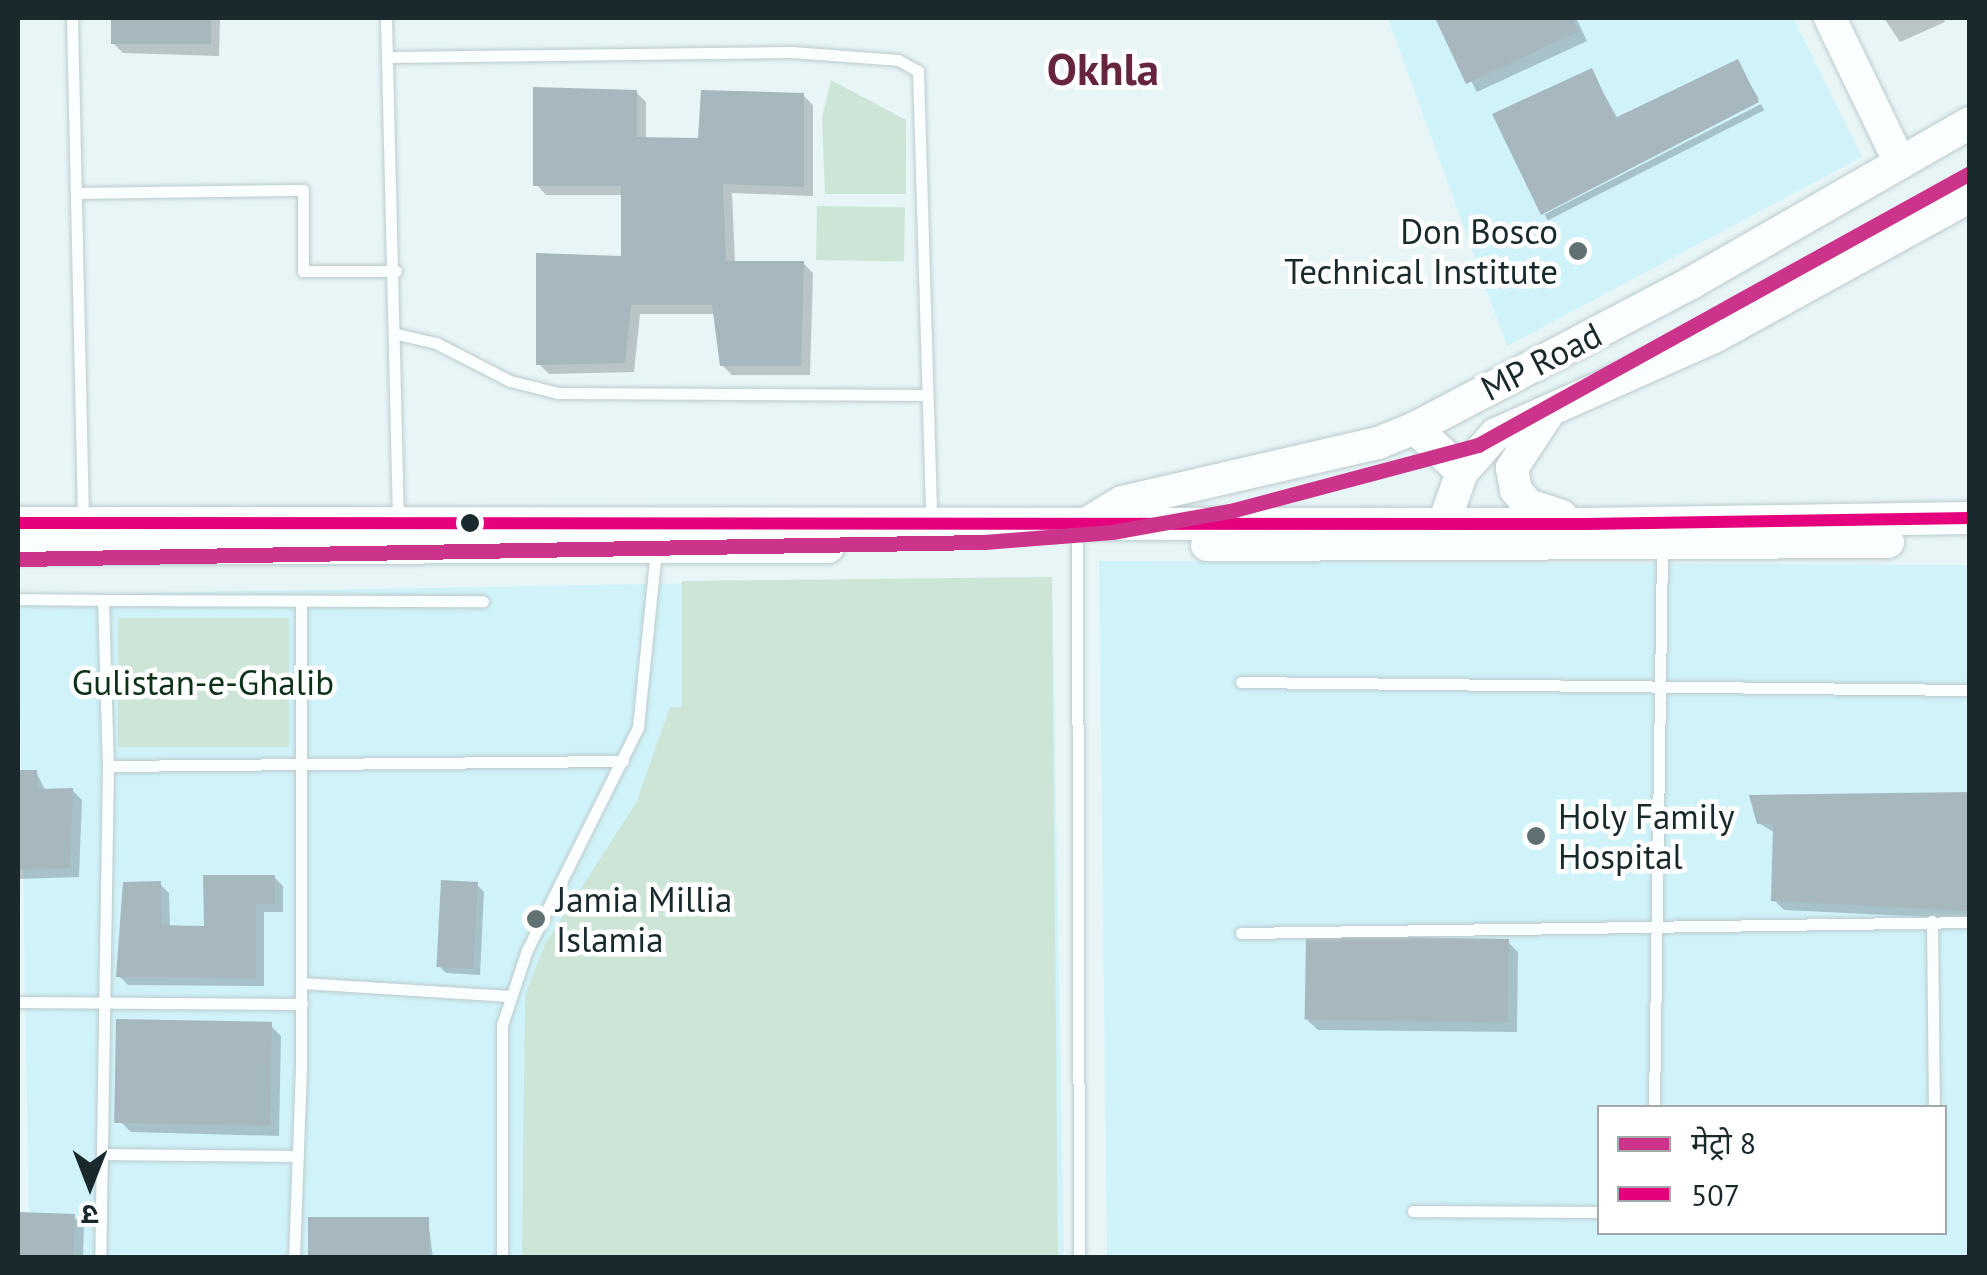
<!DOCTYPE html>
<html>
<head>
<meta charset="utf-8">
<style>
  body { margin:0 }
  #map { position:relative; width:1987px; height:1275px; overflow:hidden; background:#e7f5f7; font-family:"PT Sans","Noto Sans Devanagari",sans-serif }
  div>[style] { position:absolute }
  .built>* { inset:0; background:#d0f3fa; transform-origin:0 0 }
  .green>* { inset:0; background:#cce5d7; transform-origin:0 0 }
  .shadow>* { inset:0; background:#0003; transform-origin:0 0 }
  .building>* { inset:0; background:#a7b7be; transform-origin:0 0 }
  .roads { filter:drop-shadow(0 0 2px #bccacc) drop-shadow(0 0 2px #bccacc) }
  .lane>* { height:11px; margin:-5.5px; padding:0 5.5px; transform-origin:5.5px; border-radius:5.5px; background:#fbfefe }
  .secondary>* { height:32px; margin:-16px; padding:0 16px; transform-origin:16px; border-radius:16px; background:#fbfefe }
  .bus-1>* { height:12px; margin:-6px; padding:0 6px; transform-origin:6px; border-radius:6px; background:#e5007d }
  .metro-1>* { height:15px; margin:-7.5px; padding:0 7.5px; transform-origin:7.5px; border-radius:7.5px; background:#cc338b }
  .dots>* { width:28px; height:28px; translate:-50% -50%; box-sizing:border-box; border:5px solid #fff; border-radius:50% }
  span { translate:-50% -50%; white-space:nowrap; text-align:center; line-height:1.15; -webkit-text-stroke:9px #fff; paint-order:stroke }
  .poi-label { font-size:35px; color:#19292c }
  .right { translate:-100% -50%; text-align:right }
  .left { translate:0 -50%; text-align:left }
  .street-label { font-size:35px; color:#19292c }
  .park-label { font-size:35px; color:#0c3118 }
  .district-label { font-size:45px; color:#66243f; font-weight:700 }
  .frame { position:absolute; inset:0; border:20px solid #19292c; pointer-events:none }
  .legend { position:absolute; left:1597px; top:1105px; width:350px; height:130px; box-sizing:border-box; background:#fff; border:2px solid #a3a9ab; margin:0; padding:12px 18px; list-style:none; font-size:30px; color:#19292c }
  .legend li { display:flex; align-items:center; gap:20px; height:50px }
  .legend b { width:50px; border:2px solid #a3a9ab }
  .north { position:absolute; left:40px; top:1135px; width:100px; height:100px; -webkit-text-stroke:8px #fff; paint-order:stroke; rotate:180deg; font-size:28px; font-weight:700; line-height:40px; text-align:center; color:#19292c }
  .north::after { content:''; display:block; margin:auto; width:35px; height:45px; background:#19292c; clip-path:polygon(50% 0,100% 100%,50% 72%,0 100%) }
</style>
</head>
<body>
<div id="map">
  <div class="built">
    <i style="clip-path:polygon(1388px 18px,1793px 18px,1862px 157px,1507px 346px)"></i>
    <i style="clip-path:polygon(evenodd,1099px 561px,1969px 565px,1969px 1257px,1107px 1257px,1099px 561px,1600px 1108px,1944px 1108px,1944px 1232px,1600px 1232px,1600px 1108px)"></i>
    <i style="left:1052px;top:577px;width:680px;height:1034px;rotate:89deg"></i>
  </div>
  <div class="green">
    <i style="clip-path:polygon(831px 80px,906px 120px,906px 194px,825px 194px,822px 117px)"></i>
    <i style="left:817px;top:206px;width:88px;height:54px;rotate:1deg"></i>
    <i style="clip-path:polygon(1052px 577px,1058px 1257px,522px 1257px,525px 995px,545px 944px,636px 803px,670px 707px,682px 707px,682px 581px)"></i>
    <i style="left:118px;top:618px;width:171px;height:129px"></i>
  </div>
  <div class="shadow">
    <i style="clip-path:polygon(114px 18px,220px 18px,219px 56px,123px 53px,113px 43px)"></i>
    <i style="clip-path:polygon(1437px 18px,1576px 18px,1587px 41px,1477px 92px)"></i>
    <i style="clip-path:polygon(1884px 18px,1943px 18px,1945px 22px,1900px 42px)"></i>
    <i style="clip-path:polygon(1737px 62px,1759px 99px,1542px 212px,1591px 71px,1618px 119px)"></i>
    <i style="clip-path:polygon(636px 92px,646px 102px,646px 139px,700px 141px,803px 95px,813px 105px,813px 196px,732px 193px,735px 263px,803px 263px,813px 273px,810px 375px,732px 375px,722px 365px,716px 314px,640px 314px,634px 372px,549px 374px,539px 364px,623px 259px,623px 195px,546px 195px,536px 184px)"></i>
    <i style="left:1761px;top:104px;width:7px;height:243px;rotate:63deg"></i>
    <i style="clip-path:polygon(36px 772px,46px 791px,72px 790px,82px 800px,79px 877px,18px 879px,18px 773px)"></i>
    <i style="clip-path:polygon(1970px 794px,1970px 919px,1784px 910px,1774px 900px,1775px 833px,1759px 823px)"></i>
    <i style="clip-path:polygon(274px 877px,283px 886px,283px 912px,264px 912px,264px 986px,128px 985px,119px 976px,160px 884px,169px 893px,170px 928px,206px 928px)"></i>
    <i style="clip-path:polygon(477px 885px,484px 892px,480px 975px,446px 973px,439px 966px)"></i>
    <i style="clip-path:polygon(1508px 942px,1518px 952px,1517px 1032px,1318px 1030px,1307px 1020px)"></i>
    <i style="clip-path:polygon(271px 1026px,281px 1036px,279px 1136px,131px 1132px,121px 1122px)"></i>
    <i style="clip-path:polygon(18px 1215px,74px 1217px,84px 1227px,83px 1258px,18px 1258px)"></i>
    <i style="clip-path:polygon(428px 1219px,433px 1258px,311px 1258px)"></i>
  </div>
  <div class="building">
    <i style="left:111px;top:18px;width:100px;height:26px"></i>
    <i style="clip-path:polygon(1435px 18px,1573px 18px,1579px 31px,1466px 84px)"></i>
    <i style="clip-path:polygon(1738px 59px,1759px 102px,1541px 215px,1492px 114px,1592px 68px,1615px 118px)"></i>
    <i style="clip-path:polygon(533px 87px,637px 90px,637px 137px,698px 138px,701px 90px,804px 93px,804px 187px,723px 184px,726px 261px,804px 261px,801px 366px,720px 366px,712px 305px,631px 305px,625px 363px,536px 365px,536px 253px,621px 256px,621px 186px,533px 186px)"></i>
    <i style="clip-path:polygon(18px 770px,37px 770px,38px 789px,73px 788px,70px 868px,18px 870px)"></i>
    <i style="clip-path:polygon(1970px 792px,1970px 911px,1771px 901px,1773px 824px,1757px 824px,1749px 795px)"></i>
    <i style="clip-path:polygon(203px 875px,275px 875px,275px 904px,256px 904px,256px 978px,116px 977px,123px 882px,161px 881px,162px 925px,204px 926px)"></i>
    <i style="left:441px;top:880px;width:37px;height:87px;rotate:3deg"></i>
    <i style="left:1509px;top:939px;width:84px;height:203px;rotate:91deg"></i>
    <i style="left:116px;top:1019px;width:156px;height:104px;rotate:1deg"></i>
    <i style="left:18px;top:1212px;width:57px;height:46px;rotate:2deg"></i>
    <i style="left:308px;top:1217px;width:121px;height:41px"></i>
  </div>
  <div class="roads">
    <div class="lane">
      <i style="left:72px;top:18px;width:500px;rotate:88.74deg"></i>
      <i style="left:386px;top:18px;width:500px;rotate:88.63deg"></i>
      <i style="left:390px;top:57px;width:402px;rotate:-0.7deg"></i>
      <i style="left:792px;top:52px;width:106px;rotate:4.3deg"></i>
      <i style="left:898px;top:60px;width:23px;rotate:29deg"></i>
      <i style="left:918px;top:71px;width:450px;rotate:88.3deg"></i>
      <i style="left:78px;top:193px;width:225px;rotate:-0.8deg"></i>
      <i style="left:303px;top:190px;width:81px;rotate:90deg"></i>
      <i style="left:303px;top:271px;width:93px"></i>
      <i style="left:397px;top:334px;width:40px;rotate:13deg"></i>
      <i style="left:436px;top:343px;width:83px;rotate:27.2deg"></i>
      <i style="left:510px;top:381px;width:49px;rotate:14deg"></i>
      <i style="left:558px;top:393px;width:369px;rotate:0.3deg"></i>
      <i style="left:1077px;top:544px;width:714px;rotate:89.84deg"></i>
      <i style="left:18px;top:599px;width:85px;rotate:0.7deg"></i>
      <i style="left:103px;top:600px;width:166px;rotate:88.3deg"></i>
      <i style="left:108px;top:766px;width:492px;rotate:90.9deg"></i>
      <i style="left:103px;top:600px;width:380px;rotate:0.2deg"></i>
      <i style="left:1241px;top:682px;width:729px;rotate:0.63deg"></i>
      <i style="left:108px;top:766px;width:515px;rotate:-0.56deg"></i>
      <i style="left:1932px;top:921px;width:187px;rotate:89.4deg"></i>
      <i style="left:1241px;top:933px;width:729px;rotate:-0.86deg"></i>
      <i style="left:302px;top:983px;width:208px;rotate:3.6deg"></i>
      <i style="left:18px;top:1002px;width:284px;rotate:0.4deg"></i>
      <i style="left:1654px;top:1108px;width:561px;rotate:-89.18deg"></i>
      <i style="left:102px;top:1154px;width:196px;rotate:0.6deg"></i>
      <i style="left:1413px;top:1211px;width:187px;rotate:0.3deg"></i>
      <i style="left:294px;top:1258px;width:189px;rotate:-87.9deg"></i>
      <i style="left:301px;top:1069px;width:468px;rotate:-90deg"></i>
      <i style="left:502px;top:1258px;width:233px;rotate:-90deg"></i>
      <i style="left:502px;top:1025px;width:79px;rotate:-71.6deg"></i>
      <i style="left:527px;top:950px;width:249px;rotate:-63.5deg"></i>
      <i style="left:638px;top:727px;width:179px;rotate:-84.2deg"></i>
    </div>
    <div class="secondary">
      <i style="left:1830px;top:18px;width:161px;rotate:64.2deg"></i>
      <i style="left:1547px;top:415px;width:64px;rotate:123.4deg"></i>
      <i style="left:1512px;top:468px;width:22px;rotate:80deg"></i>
      <i style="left:1516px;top:490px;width:19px;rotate:51deg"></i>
      <i style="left:1528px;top:505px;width:35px;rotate:18deg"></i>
      <i style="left:1415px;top:428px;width:64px;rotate:43.1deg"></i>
      <i style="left:1089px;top:522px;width:39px;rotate:-31deg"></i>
      <i style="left:1122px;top:502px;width:263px;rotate:-13deg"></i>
      <i style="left:1378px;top:443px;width:40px;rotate:-22deg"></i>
      <i style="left:1415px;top:428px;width:314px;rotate:-27.7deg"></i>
      <i style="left:1693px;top:282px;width:319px;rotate:-29.9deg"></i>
      <i style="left:18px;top:523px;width:1567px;rotate:0.04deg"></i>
      <i style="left:1585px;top:524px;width:385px;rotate:-0.9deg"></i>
      <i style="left:1445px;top:538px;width:18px;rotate:-90deg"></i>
      <i style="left:1445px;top:520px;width:51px;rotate:-70.5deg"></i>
      <i style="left:1462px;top:472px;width:51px;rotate:-48.2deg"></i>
      <i style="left:1496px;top:434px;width:239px;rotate:-24deg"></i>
      <i style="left:1714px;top:337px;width:292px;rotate:-28.8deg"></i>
      <i style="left:1207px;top:545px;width:681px;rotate:-0.25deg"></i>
      <i style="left:18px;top:548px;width:810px;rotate:-0.07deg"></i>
    </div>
  </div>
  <div class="bus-1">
    <i style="left:18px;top:523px;width:1567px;rotate:0.04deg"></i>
    <i style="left:1585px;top:524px;width:385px;rotate:-0.9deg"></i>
  </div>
  <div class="metro-1">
    <i style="left:18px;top:559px;width:966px;rotate:-1.01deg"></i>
    <i style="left:984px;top:542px;width:128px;rotate:-4.5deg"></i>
    <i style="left:1112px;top:532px;width:120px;rotate:-10.1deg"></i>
    <i style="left:1230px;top:511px;width:257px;rotate:-14.9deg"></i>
    <i style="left:1478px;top:445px;width:562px;rotate:-28.94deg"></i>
  </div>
  <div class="dots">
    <i style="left:1578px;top:251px;background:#617073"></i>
    <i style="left:470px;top:523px;background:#19292c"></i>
    <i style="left:1536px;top:836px;background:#617073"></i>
    <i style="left:536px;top:919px;background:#617073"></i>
  </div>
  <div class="poi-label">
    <span class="right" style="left:1558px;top:251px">Don Bosco<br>Technical Institute</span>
    <span class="left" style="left:1558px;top:836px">Holy Family<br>Hospital</span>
    <span class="left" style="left:556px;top:919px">Jamia Millia<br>Islamia</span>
  </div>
  <div class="street-label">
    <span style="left:1541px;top:361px;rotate:-27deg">MP Road</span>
  </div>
  <div class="park-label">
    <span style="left:203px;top:682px">Gulistan-e-Ghalib</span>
  </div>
  <div class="district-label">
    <span style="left:1103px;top:69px">Okhla</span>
  </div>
  <div class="frame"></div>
  <ul class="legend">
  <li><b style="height:12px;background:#cc338b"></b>मेट्रो 8</li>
  <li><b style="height:12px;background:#e5007d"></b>507</li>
  </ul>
  <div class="north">उ</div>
</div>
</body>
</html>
